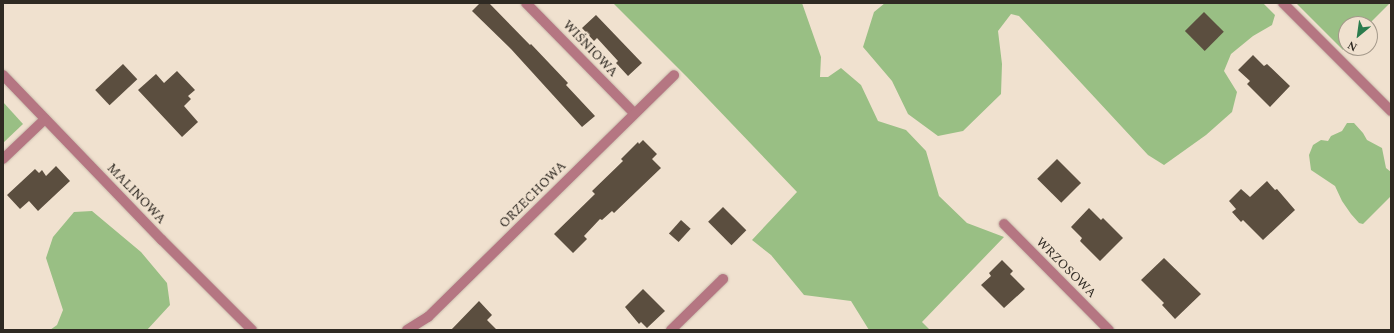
<!DOCTYPE html>
<html>
<head>
<meta charset="utf-8">
<style>
  body { margin:0 }
  #map { position:relative; width:1394px; height:333px; overflow:hidden; background:#f0e1cf; font-family:Spectral,serif }
  div>[style] { position:absolute }
  .green>* { inset:0; background:#99bf84 }
  .building>* { inset:0; background:#5b4e3f; transform-origin:0 0 }
  .roads { filter:drop-shadow(0 0 1px #c9bcad) drop-shadow(0 0 1px #c9bcad) }
  .minor>* { height:10px; margin:-5px; padding:0 5px; transform-origin:5px; border-radius:5px; background:#b57682 }
  span { translate:-50% -50%; white-space:nowrap; text-align:center; line-height:1.15; -webkit-text-stroke:4px #f0e1cf; paint-order:stroke }
  .street-label { font-size:13px; color:#2f2a23 }
  .frame { position:absolute; inset:0; border:4px solid #2f2a23; pointer-events:none }
  .north { position:absolute; left:1338px; top:16px; width:40px; height:40px; box-sizing:border-box; background:#f0e1cf; border:1px solid #a3988a; border-radius:50%; rotate:209deg; font-size:11px; font-weight:700; line-height:16px; text-align:center; color:#2f2a23 }
  .north::after { content:''; display:block; margin:auto; width:14px; height:18px; background:#2b7c4d; clip-path:polygon(50% 0,100% 100%,50% 72%,0 100%) }
</style>
</head>
<body>
<div id="map">
  <div class="green">
    <i style="clip-path:polygon(613px 3px,802px 3px,821px 57px,820px 77px,828px 77px,841px 68px,861px 85px,878px 121px,906px 130px,926px 151px,939px 196px,967px 223px,1004px 237px,922px 322px,930px 330px,869px 330px,851px 301px,804px 295px,771px 255px,752px 240px,797px 192px,687px 77px)"></i>
    <i style="clip-path:polygon(885px 3px,1263px 3px,1275px 15px,1272px 25px,1253px 36px,1231px 54px,1224px 71px,1237px 92px,1232px 112px,1206px 135px,1164px 165px,1148px 155px,1019px 16px,1011px 14px,998px 31px,1002px 64px,1001px 94px,963px 131px,938px 136px,908px 114px,892px 81px,863px 47px,874px 12px)"></i>
    <i style="clip-path:polygon(1296px 3px,1390px 3px,1369px 24px,1346px 24px,1346px 47px,1343px 50px)"></i>
    <i style="clip-path:polygon(3px 102px,23px 124px,3px 143px)"></i>
    <i style="clip-path:polygon(1347px 123px,1354px 123px,1363px 133px,1367px 140px,1382px 148px,1386px 168px,1391px 172px,1391px 196px,1363px 224px,1359px 223px,1351px 214px,1342px 201px,1335px 186px,1311px 170px,1309px 155px,1313px 145px,1321px 140px,1328px 141px,1331px 136px,1342px 131px)"></i>
    <i style="clip-path:polygon(92px 211px,141px 252px,167px 283px,170px 305px,147px 330px,50px 330px,57px 325px,63px 310px,46px 258px,53px 237px,74px 212px)"></i>
  </div>
  <div class="building">
    <i style="clip-path:polygon(480px 3px,489px 3px,530px 45px,531px 44px,568px 83px,566px 85px,595px 116px,582px 127px,511px 49px,472px 11px)"></i>
    <i style="left:1204px;top:12px;width:28px;height:27px;rotate:45deg"></i>
    <i style="clip-path:polygon(596px 15px,642px 63px,628px 76px,616px 63px,618px 61px,597px 38px,594px 41px,582px 28px)"></i>
    <i style="clip-path:polygon(1253px 55px,1264px 66px,1267px 64px,1290px 86px,1270px 107px,1247px 84px,1250px 81px,1238px 70px)"></i>
    <i style="left:123px;top:64px;width:21px;height:38px;rotate:47deg"></i>
    <i style="clip-path:polygon(177px 71px,195px 90px,188px 96px,191px 99px,184px 106px,198px 122px,182px 137px,138px 90px,156px 74px,164px 83px)"></i>
    <i style="clip-path:polygon(643px 140px,657px 154px,652px 159px,661px 168px,614px 213px,612px 211px,602px 220px,600px 219px,584px 236px,587px 239px,573px 253px,554px 234px,595px 194px,592px 191px,623px 161px,621px 159px,638px 142px,639px 144px)"></i>
    <i style="left:1057px;top:159px;width:34px;height:28px;rotate:45deg"></i>
    <i style="clip-path:polygon(56px 166px,70px 181px,38px 211px,29px 201px,20px 209px,7px 195px,35px 169px,39px 173px,42px 170px,46px 176px)"></i>
    <i style="clip-path:polygon(1267px 181px,1275px 190px,1277px 189px,1295px 210px,1263px 240px,1243px 220px,1241px 222px,1232px 212px,1236px 209px,1229px 201px,1241px 189px,1250px 197px)"></i>
    <i style="left:723px;top:207px;width:33px;height:21px;rotate:45deg"></i>
    <i style="clip-path:polygon(1089px 208px,1101px 220px,1103px 218px,1123px 238px,1100px 261px,1080px 241px,1082px 238px,1071px 227px)"></i>
    <i style="left:681px;top:220px;width:13px;height:18px;rotate:42deg"></i>
    <i style="clip-path:polygon(1164px 258px,1201px 294px,1175px 319px,1162px 305px,1164px 303px,1141px 280px)"></i>
    <i style="clip-path:polygon(1002px 260px,1013px 271px,1010px 274px,1025px 289px,1004px 308px,981px 285px,991px 276px,989px 273px)"></i>
    <i style="clip-path:polygon(643px 289px,665px 311px,647px 328px,641px 322px,639px 324px,625px 307px)"></i>
    <i style="clip-path:polygon(479px 301px,492px 315px,487px 320px,497px 330px,451px 330px)"></i>
  </div>
  <div class="roads">
    <div class="minor">
      <i style="left:526px;top:3px;width:154px;rotate:45.5deg"></i>
      <i style="left:1283px;top:3px;width:153px;rotate:45deg"></i>
      <i style="left:3px;top:75px;width:229px;rotate:46.1deg"></i>
      <i style="left:162px;top:240px;width:127px;rotate:45deg"></i>
      <i style="left:3px;top:159px;width:58px;rotate:-43.6deg"></i>
      <i style="left:1004px;top:224px;width:149px;rotate:45.3deg"></i>
      <i style="left:407px;top:330px;width:25px;rotate:-32deg"></i>
      <i style="left:428px;top:317px;width:345px;rotate:-44.5deg"></i>
      <i style="left:671px;top:330px;width:73px;rotate:-44.4deg"></i>
    </div>
  </div>
  <div class="street-label">
    <span style="left:590px;top:49px;rotate:46deg">WIŚNIOWA</span>
    <span style="left:136px;top:194px;rotate:46deg">MALINOWA</span>
    <span style="left:533px;top:195px;rotate:-45deg">ORZECHOWA</span>
    <span style="left:1066px;top:268px;rotate:45deg">WRZOSOWA</span>
  </div>
  <div class="frame"></div>
  <div class="north">N</div>
</div>
</body>
</html>
